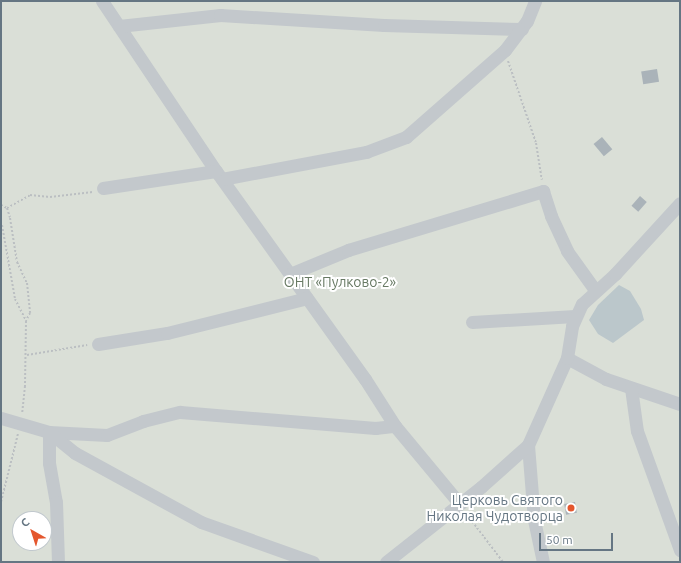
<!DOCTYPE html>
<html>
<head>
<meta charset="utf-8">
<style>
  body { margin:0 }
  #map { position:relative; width:681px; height:563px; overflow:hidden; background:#fafaf8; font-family:Ubuntu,sans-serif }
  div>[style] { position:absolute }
  .green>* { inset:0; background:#dadfd7 }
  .water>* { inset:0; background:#bbc7cb }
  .building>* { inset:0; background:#aab3b9; transform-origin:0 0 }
  .path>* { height:2px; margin-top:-1px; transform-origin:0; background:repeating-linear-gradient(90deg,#bbbfc2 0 2px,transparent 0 4px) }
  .minor>* { height:13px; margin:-6.5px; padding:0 6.5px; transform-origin:6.5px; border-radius:6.5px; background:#c3c8cc }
  .dots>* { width:11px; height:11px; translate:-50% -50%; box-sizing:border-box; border:2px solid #fff; border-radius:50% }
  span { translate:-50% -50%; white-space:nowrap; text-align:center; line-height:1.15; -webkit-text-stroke:4px #fff; paint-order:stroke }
  .park-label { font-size:14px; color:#687a64 }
  .poi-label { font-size:14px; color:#657683 }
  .right { translate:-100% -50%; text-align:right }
  .frame { position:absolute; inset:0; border:2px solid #657683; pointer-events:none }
  .north { position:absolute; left:12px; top:511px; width:40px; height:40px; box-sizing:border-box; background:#fff; border:1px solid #c1c8cd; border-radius:50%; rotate:321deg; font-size:11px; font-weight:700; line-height:16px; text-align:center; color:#657683 }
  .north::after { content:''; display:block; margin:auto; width:14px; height:18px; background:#e4572e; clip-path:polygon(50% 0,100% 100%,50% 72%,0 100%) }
  .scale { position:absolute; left:539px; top:533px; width:74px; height:18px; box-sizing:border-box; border:2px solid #657683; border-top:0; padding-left:5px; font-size:12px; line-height:14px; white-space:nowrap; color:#657683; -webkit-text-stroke:3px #fff; paint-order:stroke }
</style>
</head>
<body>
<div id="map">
  <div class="green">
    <i style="clip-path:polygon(evenodd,1px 1px,680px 1px,680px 562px,1px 562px,1px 1px,20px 519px,44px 519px,44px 543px,20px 543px,20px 519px)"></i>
  </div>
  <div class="water">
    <i style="clip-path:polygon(619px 285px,630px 291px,641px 309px,644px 320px,613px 343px,598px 334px,589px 320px,598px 305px)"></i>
  </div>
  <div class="building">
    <i style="left:657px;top:69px;width:13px;height:16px;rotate:81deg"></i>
    <i style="left:602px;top:137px;width:16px;height:11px;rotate:50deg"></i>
    <i style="left:640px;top:196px;width:9px;height:13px;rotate:41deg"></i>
    <i style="left:575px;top:502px;width:11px;height:11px;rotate:80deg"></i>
  </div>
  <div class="path">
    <i style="left:508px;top:61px;width:87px;rotate:71.1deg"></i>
    <i style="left:536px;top:143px;width:37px;rotate:81deg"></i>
    <i style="left:1px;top:205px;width:7px;rotate:27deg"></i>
    <i style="left:7px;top:208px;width:10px;rotate:73deg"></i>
    <i style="left:10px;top:218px;width:45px;rotate:81deg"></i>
    <i style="left:17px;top:262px;width:23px;rotate:65deg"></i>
    <i style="left:27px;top:283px;width:30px;rotate:84deg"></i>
    <i style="left:30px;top:313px;width:9px;rotate:117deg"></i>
    <i style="left:7px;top:208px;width:26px;rotate:-29deg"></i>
    <i style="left:30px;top:195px;width:20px;rotate:6deg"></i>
    <i style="left:50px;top:197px;width:43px;rotate:-6.6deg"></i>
    <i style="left:2px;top:225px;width:75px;rotate:80deg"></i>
    <i style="left:15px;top:299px;width:25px;rotate:63deg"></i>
    <i style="left:26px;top:321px;width:65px;rotate:90.9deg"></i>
    <i style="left:25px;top:386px;width:28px;rotate:96deg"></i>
    <i style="left:27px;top:355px;width:61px;rotate:-9.5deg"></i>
    <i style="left:1px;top:502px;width:70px;rotate:-76deg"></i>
    <i style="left:465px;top:512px;width:63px;rotate:52.8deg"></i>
  </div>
  <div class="minor">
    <i style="left:102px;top:1px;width:205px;rotate:56.2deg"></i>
    <i style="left:216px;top:171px;width:256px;rotate:54.4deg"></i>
    <i style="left:365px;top:379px;width:56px;rotate:57.4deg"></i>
    <i style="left:395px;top:426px;width:100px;rotate:50.3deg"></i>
    <i style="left:119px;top:26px;width:102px;rotate:-6.2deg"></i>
    <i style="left:220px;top:15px;width:164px;rotate:3.5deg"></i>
    <i style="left:384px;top:25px;width:138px;rotate:1.7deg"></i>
    <i style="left:222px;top:179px;width:147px;rotate:-10.6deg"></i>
    <i style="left:366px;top:152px;width:43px;rotate:-20.6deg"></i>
    <i style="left:406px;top:137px;width:132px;rotate:-41.3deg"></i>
    <i style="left:505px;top:50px;width:36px;rotate:-53deg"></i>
    <i style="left:527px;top:21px;width:22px;rotate:-68deg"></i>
    <i style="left:103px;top:188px;width:114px;rotate:-8.6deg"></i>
    <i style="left:290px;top:274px;width:63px;rotate:-22.5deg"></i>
    <i style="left:348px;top:250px;width:204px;rotate:-16.8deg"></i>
    <i style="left:543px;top:191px;width:26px;rotate:72deg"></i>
    <i style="left:551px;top:216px;width:38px;rotate:65deg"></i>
    <i style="left:567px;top:251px;width:48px;rotate:54.3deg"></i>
    <i style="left:472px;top:322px;width:103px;rotate:-3.3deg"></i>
    <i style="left:98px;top:344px;width:70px;rotate:-9.1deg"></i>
    <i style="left:167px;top:333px;width:144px;rotate:-14deg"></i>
    <i style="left:567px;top:358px;width:44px;rotate:28.3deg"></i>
    <i style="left:606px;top:379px;width:78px;rotate:18.7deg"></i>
    <i style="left:631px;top:388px;width:43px;rotate:82.1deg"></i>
    <i style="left:637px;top:431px;width:127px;rotate:70.1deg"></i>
    <i style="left:1px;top:418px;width:50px;rotate:16.3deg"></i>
    <i style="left:49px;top:432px;width:58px;rotate:3deg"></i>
    <i style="left:107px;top:435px;width:39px;rotate:-21deg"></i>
    <i style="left:143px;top:421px;width:38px;rotate:-14deg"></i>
    <i style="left:180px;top:412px;width:196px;rotate:4.7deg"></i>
    <i style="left:375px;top:428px;width:20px;rotate:-6deg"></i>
    <i style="left:49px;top:432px;width:33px;rotate:39deg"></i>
    <i style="left:75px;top:453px;width:144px;rotate:28.7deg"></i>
    <i style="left:201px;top:522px;width:119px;rotate:19.7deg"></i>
    <i style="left:49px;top:432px;width:31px;rotate:90deg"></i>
    <i style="left:49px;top:463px;width:40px;rotate:80deg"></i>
    <i style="left:56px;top:502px;width:60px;rotate:88.1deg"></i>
    <i style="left:528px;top:445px;width:75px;rotate:85.4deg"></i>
    <i style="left:534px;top:520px;width:43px;rotate:77.9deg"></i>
    <i style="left:386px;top:562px;width:121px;rotate:-38.3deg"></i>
    <i style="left:481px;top:487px;width:63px;rotate:-41.8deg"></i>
    <i style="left:528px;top:445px;width:95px;rotate:-65.9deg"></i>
    <i style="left:567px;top:358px;width:32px;rotate:-81deg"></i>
    <i style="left:572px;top:326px;width:24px;rotate:-66deg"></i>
    <i style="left:582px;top:304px;width:45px;rotate:-42.3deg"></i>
    <i style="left:615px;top:274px;width:96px;rotate:-47.5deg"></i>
  </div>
  <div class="dots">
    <i style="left:571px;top:508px;background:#e4572e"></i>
  </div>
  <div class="park-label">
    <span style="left:340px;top:282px">ОНТ «Пулково-2»</span>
  </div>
  <div class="poi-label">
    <span class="right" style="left:563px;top:508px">Церковь Святого<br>Николая Чудотворца</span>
  </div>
  <div class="frame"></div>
  <div class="north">С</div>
  <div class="scale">50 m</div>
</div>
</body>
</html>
